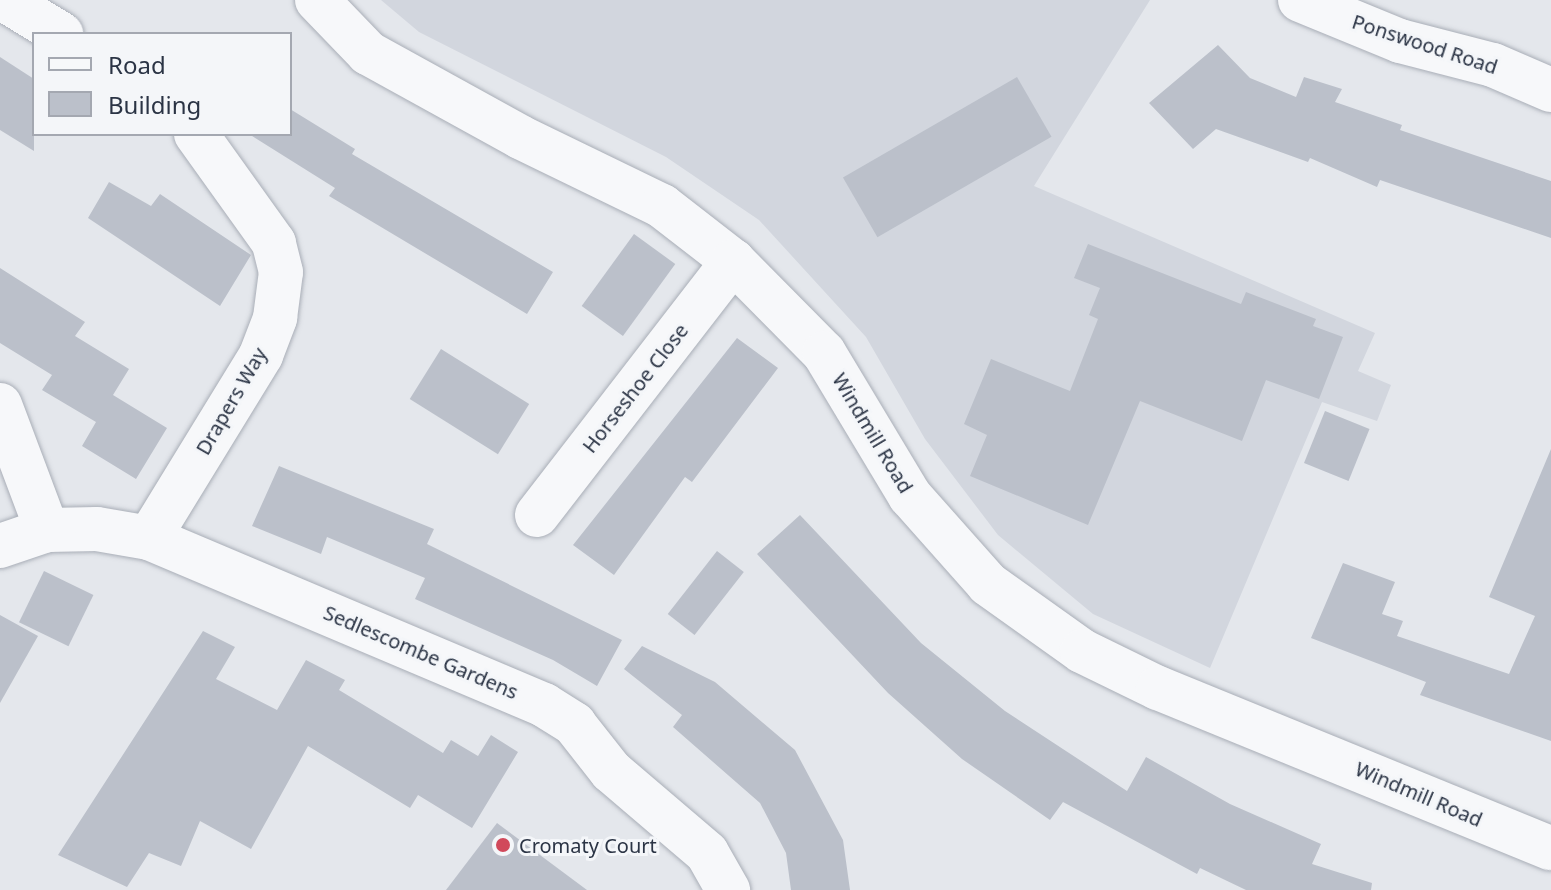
<!DOCTYPE html>
<html>
<head>
<meta charset="utf-8">
<style>
  body { margin:0 }
  #map { position:relative; width:1551px; height:890px; overflow:hidden; background:#e4e7ec; font-family:"Noto Sans",sans-serif }
  div>[style] { position:absolute }
  .built>* { inset:0; background:#d2d6de }
  .building>* { inset:0; background:#bbc0ca; transform-origin:0 0 }
  .roads { filter:drop-shadow(0 0 2px #a9aeb7) drop-shadow(0 0 2px #a9aeb7) }
  .street>* { height:44px; margin:-22px; padding:0 22px; transform-origin:22px; border-radius:22px; background:#f7f8fa }
  .dots>* { width:22px; height:22px; translate:-50% -50%; box-sizing:border-box; border:4px solid #f4f6f9; border-radius:50% }
  span { translate:-50% -50%; white-space:nowrap; text-align:center; line-height:1.15; -webkit-text-stroke:6px #f4f6f9; paint-order:stroke }
  .street-label { font-size:20px; color:#2b3445 }
  .poi-label { font-size:20px; color:#2b3445 }
  .left { translate:0 -50%; text-align:left }
  .legend { position:absolute; left:32px; top:32px; width:260px; height:104px; box-sizing:border-box; background:#f4f6f9; border:2px solid #a4a8b1; margin:0; padding:10px 14px; list-style:none; font-size:24px; color:#2b3445 }
  .legend li { display:flex; align-items:center; gap:16px; height:40px }
  .legend b { width:40px; border:2px solid #a4a8b1 }
</style>
</head>
<body>
<div id="map">
  <div class="built">
    <i style="clip-path:polygon(381px 0,1150px 0,1034px 186px,1375px 333px,1358px 371px,1391px 385px,1377px 421px,1322px 402px,1210px 668px,1093px 614px,998px 535px,925px 439px,866px 337px,759px 220px,666px 157px,419px 32px)"></i>
  </div>
  <div class="building">
    <i style="clip-path:polygon(1218px 45px,1250px 78px,1296px 97px,1304px 77px,1342px 89px,1335px 102px,1402px 125px,1400px 130px,1551px 181px,1551px 238px,1380px 180px,1377px 187px,1310px 158px,1308px 162px,1216px 129px,1193px 149px,1149px 103px)"></i>
    <i style="clip-path:polygon(0 57px,34px 79px,34px 151px,0 130px)"></i>
    <i style="left:1017px;top:77px;width:69px;height:201px;rotate:60deg"></i>
    <i style="clip-path:polygon(290px 109px,355px 149px,352px 154px,553px 272px,527px 314px,329px 196px,335px 188px,249px 134px,290px 134px)"></i>
    <i style="clip-path:polygon(109px 182px,151px 206px,160px 194px,251px 255px,220px 306px,88px 218px)"></i>
    <i style="left:634px;top:234px;width:51px;height:89px;rotate:36deg"></i>
    <i style="clip-path:polygon(1088px 244px,1241px 304px,1246px 292px,1316px 319px,1313px 326px,1343px 337px,1319px 399px,1266px 380px,1242px 441px,1140px 401px,1088px 525px,970px 476px,987px 435px,964px 424px,991px 359px,1070px 391px,1098px 319px,1089px 315px,1100px 288px,1074px 278px)"></i>
    <i style="clip-path:polygon(0 268px,85px 322px,75px 336px,129px 369px,113px 395px,167px 428px,136px 479px,82px 446px,96px 422px,42px 390px,52px 375px,0 343px)"></i>
    <i style="clip-path:polygon(737px 338px,778px 368px,692px 482px,685px 477px,614px 575px,573px 545px)"></i>
    <i style="left:441px;top:349px;width:104px;height:59px;rotate:32deg"></i>
    <i style="left:1325px;top:411px;width:48px;height:56px;rotate:22deg"></i>
    <i style="clip-path:polygon(1551px 449px,1551px 741px,1420px 695px,1426px 682px,1311px 638px,1343px 563px,1395px 582px,1382px 614px,1403px 621px,1397px 636px,1509px 674px,1535px 616px,1489px 597px)"></i>
    <i style="clip-path:polygon(279px 466px,434px 529px,427px 544px,622px 640px,597px 686px,553px 660px,415px 599px,425px 578px,327px 537px,321px 554px,252px 526px)"></i>
    <i style="clip-path:polygon(800px 515px,921px 643px,1005px 711px,1127px 791px,1146px 757px,1230px 804px,1321px 844px,1312px 864px,1372px 883px,1371px 890px,1246px 890px,1200px 868px,1197px 874px,1063px 802px,1050px 820px,962px 759px,888px 693px,757px 554px)"></i>
    <i style="left:717px;top:551px;width:34px;height:80px;rotate:38deg"></i>
    <i style="left:44px;top:571px;width:55px;height:57px;rotate:26deg"></i>
    <i style="clip-path:polygon(0 615px,38px 636px,0 703px)"></i>
    <i style="clip-path:polygon(203px 631px,235px 647px,216px 679px,277px 710px,306px 660px,345px 680px,339px 690px,443px 753px,451px 740px,478px 756px,491px 735px,518px 752px,472px 828px,418px 795px,410px 808px,308px 746px,251px 849px,200px 821px,181px 866px,149px 853px,127px 887px,58px 855px)"></i>
    <i style="clip-path:polygon(642px 646px,715px 682px,795px 750px,843px 840px,850px 890px,791px 890px,786px 853px,760px 803px,673px 727px,682px 715px,624px 669px)"></i>
    <i style="clip-path:polygon(497px 823px,587px 890px,446px 890px)"></i>
  </div>
  <div class="roads">
    <div class="street">
      <i style="left:5px;top:0;width:66px;rotate:31.3deg"></i>
      <i style="left:317px;top:0;width:74px;rotate:46.1deg"></i>
      <i style="left:368px;top:53px;width:174px;rotate:28.9deg"></i>
      <i style="left:520px;top:137px;width:158px;rotate:25.9deg"></i>
      <i style="left:662px;top:206px;width:90px;rotate:37.8deg"></i>
      <i style="left:733px;top:261px;width:129px;rotate:45.3deg"></i>
      <i style="left:824px;top:353px;width:167px;rotate:59deg"></i>
      <i style="left:910px;top:496px;width:118px;rotate:48.4deg"></i>
      <i style="left:988px;top:584px;width:115px;rotate:35.5deg"></i>
      <i style="left:1082px;top:651px;width:85px;rotate:26deg"></i>
      <i style="left:1158px;top:688px;width:424px;rotate:22.2deg"></i>
      <i style="left:1300px;top:0;width:108px;rotate:22.3deg"></i>
      <i style="left:1400px;top:41px;width:96px;rotate:14.5deg"></i>
      <i style="left:1493px;top:65px;width:63px;rotate:23.3deg"></i>
      <i style="left:0;top:405px;width:134px;rotate:69.4deg"></i>
      <i style="left:537px;top:515px;width:321px;rotate:-52.3deg"></i>
      <i style="left:149px;top:538px;width:215px;rotate:-58.5deg"></i>
      <i style="left:261px;top:355px;width:40px;rotate:-69deg"></i>
      <i style="left:275px;top:318px;width:46px;rotate:-82.6deg"></i>
      <i style="left:281px;top:272px;width:30px;rotate:-104deg"></i>
      <i style="left:274px;top:243px;width:134px;rotate:-125.6deg"></i>
      <i style="left:0;top:546px;width:50px;rotate:-18.8deg"></i>
      <i style="left:47px;top:530px;width:50px;rotate:-1.1deg"></i>
      <i style="left:97px;top:529px;width:53px;rotate:9.8deg"></i>
      <i style="left:149px;top:538px;width:429px;rotate:22.9deg"></i>
      <i style="left:544px;top:705px;width:36px;rotate:32deg"></i>
      <i style="left:574px;top:724px;width:60px;rotate:51.8deg"></i>
      <i style="left:611px;top:771px;width:126px;rotate:40.5deg"></i>
      <i style="left:707px;top:853px;width:43px;rotate:60.4deg"></i>
    </div>
  </div>
  <div class="dots">
    <i style="left:503px;top:845px;background:#d1495b"></i>
  </div>
  <div class="street-label">
    <span style="left:1425px;top:44px;rotate:18deg">Ponswood Road</span>
    <span style="left:635px;top:388px;rotate:-52deg">Horseshoe Close</span>
    <span style="left:231px;top:401px;rotate:-60deg">Drapers Way</span>
    <span style="left:873px;top:433px;rotate:59deg">Windmill Road</span>
    <span style="left:421px;top:652px;rotate:23deg">Sedlescombe Gardens</span>
    <span style="left:1419px;top:794px;rotate:23deg">Windmill Road</span>
  </div>
  <div class="poi-label">
    <span class="left" style="left:519px;top:845px">Cromaty Court</span>
  </div>
  <ul class="legend">
  <li><b style="height:10px;background:#f7f8fa"></b>Road</li>
  <li><b style="height:22px;background:#bbc0ca"></b>Building</li>
  </ul>
</div>
</body>
</html>
